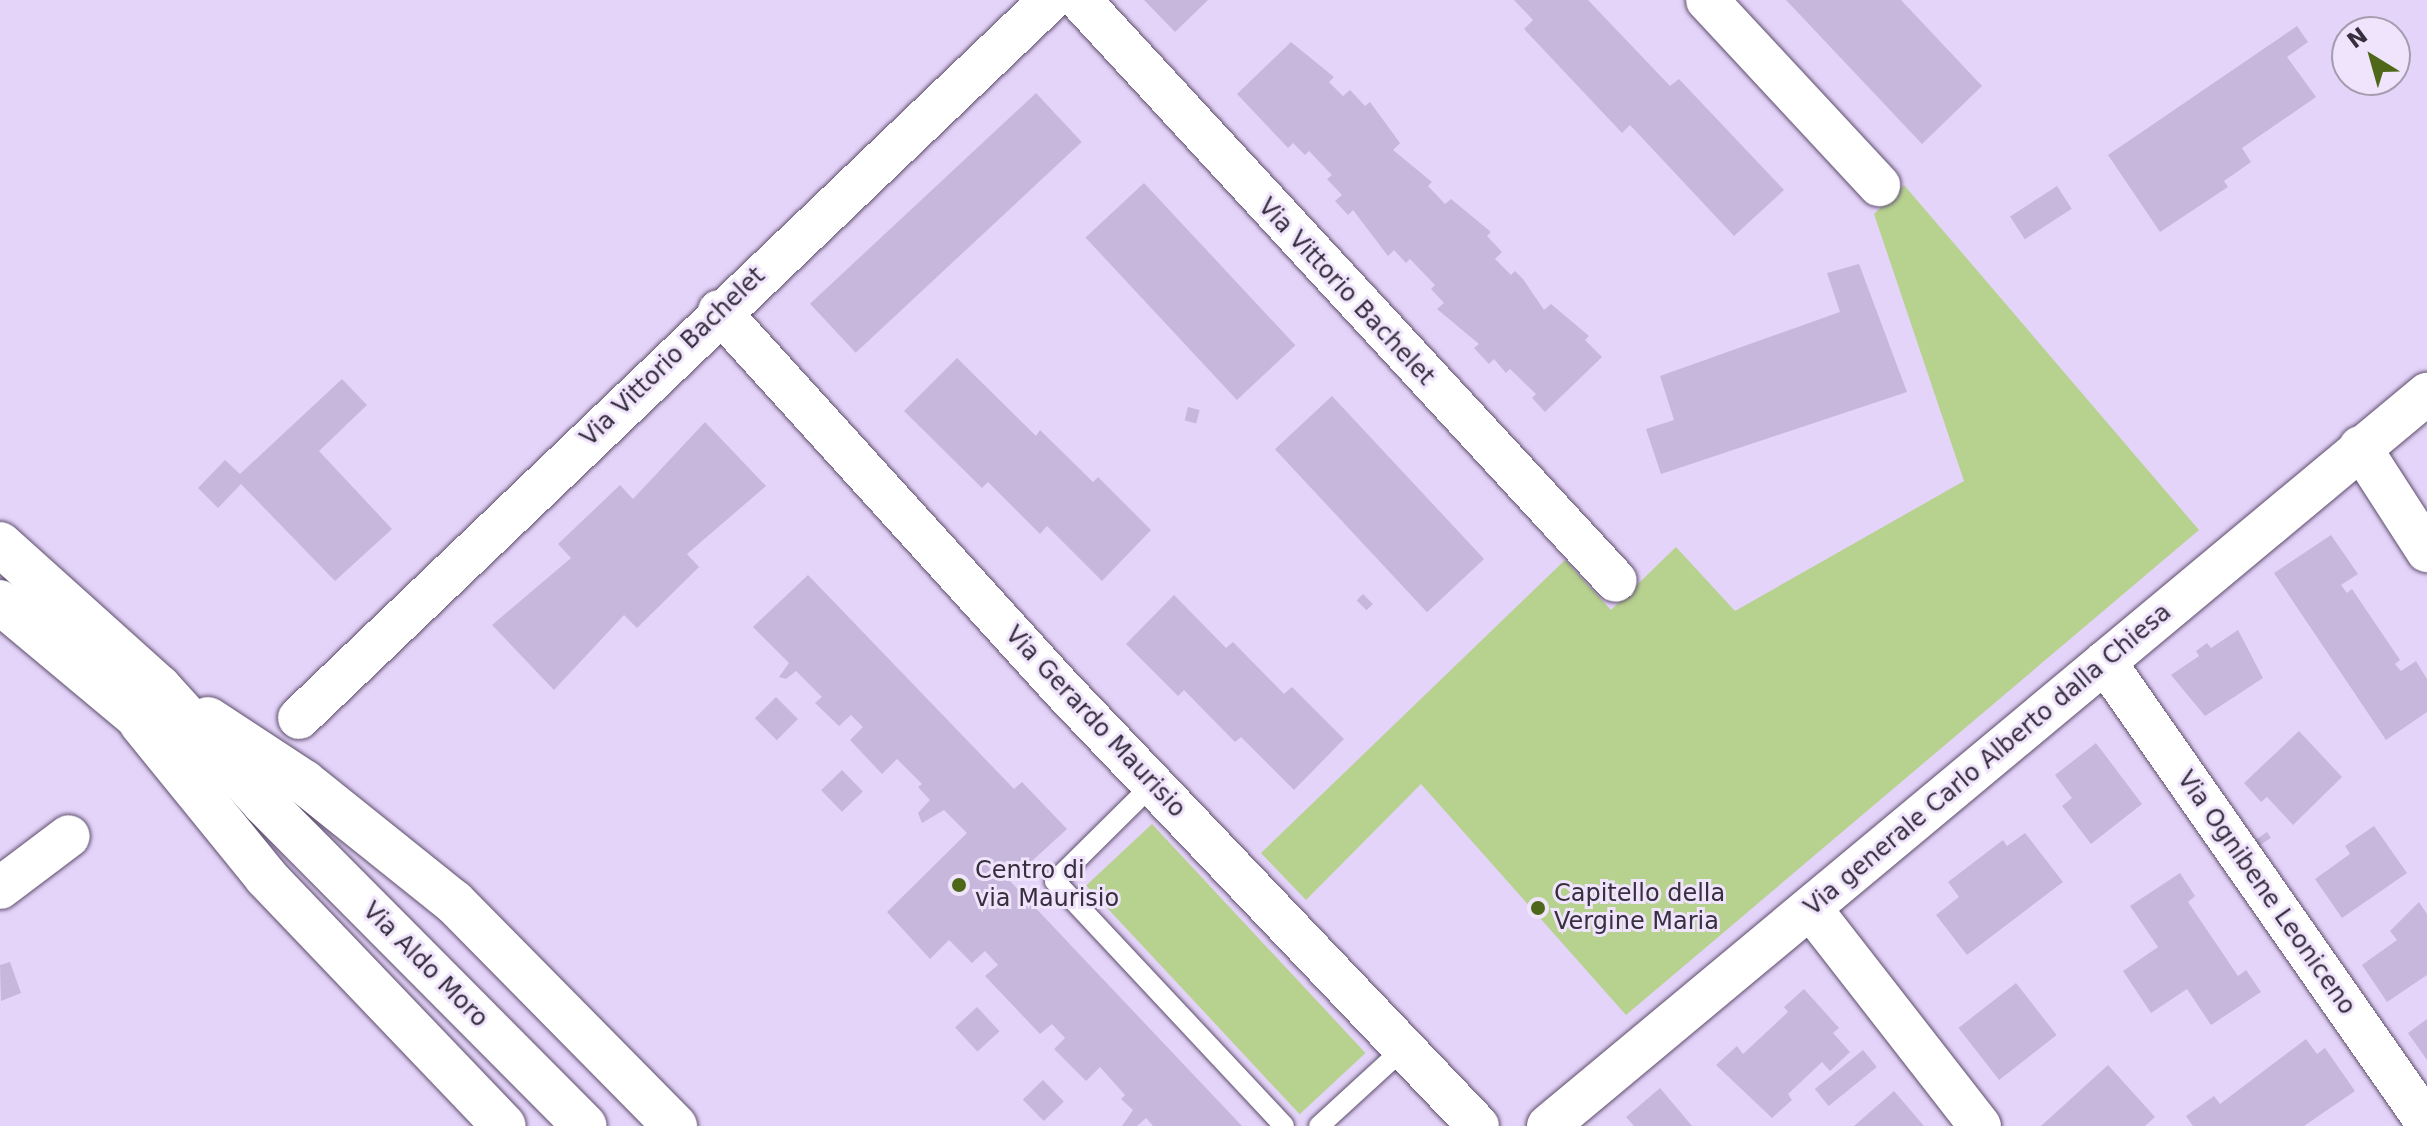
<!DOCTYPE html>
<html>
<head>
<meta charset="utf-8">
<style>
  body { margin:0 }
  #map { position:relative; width:2427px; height:1126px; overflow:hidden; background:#e5d4f9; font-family:"DejaVu Sans",sans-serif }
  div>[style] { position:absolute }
  .green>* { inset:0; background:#b7d18f; transform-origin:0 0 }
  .building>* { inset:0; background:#c8b7dc; transform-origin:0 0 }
  .roads { filter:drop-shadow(0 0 2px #5c4d6c) drop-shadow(0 0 2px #5c4d6c) }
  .service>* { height:20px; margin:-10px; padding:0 10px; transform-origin:10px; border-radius:10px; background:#fff }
  .minor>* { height:42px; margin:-21px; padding:0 21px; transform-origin:21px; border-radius:21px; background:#fff }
  .primary>* { height:44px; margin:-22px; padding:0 22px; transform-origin:22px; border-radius:22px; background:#fff }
  .dots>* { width:22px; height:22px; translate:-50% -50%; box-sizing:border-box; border:4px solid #efe4fb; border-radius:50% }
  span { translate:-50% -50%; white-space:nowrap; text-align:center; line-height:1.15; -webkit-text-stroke:6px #efe4fb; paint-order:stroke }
  .street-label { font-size:24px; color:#362f3e }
  .poi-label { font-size:24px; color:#362f3e }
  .left { translate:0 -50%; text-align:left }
  .north { position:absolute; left:2331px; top:16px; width:80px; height:80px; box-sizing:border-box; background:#efe4fb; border:2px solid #a59caf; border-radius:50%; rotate:323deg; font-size:22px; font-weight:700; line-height:32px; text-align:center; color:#362f3e }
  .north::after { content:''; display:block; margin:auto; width:28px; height:36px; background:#4e6719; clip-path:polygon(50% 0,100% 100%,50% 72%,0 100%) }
</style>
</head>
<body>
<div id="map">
  <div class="green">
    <i style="clip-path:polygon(1904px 185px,2199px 530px,1626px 1015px,1421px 784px,1306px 900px,1261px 853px,1565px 560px,1611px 610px,1676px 547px,1735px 611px,1964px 481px,1874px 214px)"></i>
    <i style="left:1152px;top:824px;width:313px;height:90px;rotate:47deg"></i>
  </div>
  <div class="building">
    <i style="clip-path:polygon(1144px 0,1208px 0,1175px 32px)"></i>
    <i style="clip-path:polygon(1514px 0,1588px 0,1670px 86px,1679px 79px,1784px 190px,1734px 236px,1630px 125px,1622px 133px,1524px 29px,1533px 20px)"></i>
    <i style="clip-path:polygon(1786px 0,1901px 0,1982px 86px,1922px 144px)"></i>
    <i style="clip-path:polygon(2297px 26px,2308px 42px,2287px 57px,2316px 97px,2242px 148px,2251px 162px,2224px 181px,2228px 187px,2160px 232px,2108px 155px)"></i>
    <i style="clip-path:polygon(1291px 42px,1334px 77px,1329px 82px,1343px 96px,1350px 90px,1365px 106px,1370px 102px,1400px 143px,1393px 150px,1432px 182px,1428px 186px,1445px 204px,1451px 199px,1491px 232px,1487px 236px,1502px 252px,1495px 259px,1511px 275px,1515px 271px,1523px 279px,1544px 310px,1551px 304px,1589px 336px,1585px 340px,1602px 357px,1545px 412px,1532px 398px,1536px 394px,1510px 369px,1506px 373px,1494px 359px,1489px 364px,1474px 348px,1479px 344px,1437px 309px,1444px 303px,1431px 289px,1435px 285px,1410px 259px,1406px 263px,1394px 250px,1388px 256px,1353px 210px,1348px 215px,1335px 201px,1342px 195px,1327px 179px,1332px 175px,1309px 151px,1305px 155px,1293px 143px,1288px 148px,1237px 94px)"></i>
    <i style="left:1036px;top:93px;width:67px;height:309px;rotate:47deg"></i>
    <i style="left:1144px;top:183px;width:222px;height:80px;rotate:47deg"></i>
    <i style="left:2057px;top:186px;width:27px;height:56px;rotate:57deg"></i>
    <i style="clip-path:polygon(1859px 264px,1907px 392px,1661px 474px,1646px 429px,1674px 420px,1660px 376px,1840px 312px,1827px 273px)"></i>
    <i style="clip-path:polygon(957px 358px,1036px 436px,1040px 430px,1093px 482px,1098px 477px,1151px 530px,1102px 581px,1047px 526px,1040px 534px,988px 482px,982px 488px,904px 411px)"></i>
    <i style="clip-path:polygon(342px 379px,367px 405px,319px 451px,392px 529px,335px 581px,241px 484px,218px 508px,198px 488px,225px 460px,240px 474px)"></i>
    <i style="left:1332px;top:396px;width:223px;height:78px;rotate:47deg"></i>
    <i style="left:1188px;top:407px;width:12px;height:14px;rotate:14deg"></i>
    <i style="clip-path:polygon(705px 422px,766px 486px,687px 554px,699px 567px,637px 628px,624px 615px,554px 690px,492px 625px,571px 558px,558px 544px,620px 485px,633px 499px)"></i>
    <i style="clip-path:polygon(2331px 535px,2358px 574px,2341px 585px,2347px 593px,2352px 589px,2400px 660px,2395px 664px,2401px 671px,2416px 661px,2427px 679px,2427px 712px,2386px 740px,2274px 573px)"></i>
    <i style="clip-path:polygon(808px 575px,1014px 789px,1022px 782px,1067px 829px,1010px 881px,1242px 1126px,1153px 1126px,1146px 1118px,1137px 1126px,1122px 1126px,1133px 1110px,1121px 1099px,1125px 1095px,1100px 1067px,1086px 1081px,1054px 1049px,1065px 1038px,1052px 1024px,1040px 1034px,985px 976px,998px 965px,985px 951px,972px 963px,949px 940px,930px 959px,887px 912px,967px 833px,944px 810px,922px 823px,918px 813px,930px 800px,918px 787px,922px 784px,897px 759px,882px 774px,850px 740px,863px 727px,851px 715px,839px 726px,815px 703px,822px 697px,796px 671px,786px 679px,779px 677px,789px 663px,753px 627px)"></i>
    <i style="left:1363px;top:594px;width:14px;height:9px;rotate:45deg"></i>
    <i style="clip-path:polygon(1174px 595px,1226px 648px,1233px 642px,1284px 694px,1292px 687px,1344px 739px,1294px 790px,1241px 737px,1235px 742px,1184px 690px,1178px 696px,1126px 644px)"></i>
    <i style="clip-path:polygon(2238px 630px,2263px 678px,2205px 716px,2171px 675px,2199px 656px,2196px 651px,2207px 643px,2211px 648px)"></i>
    <i style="left:776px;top:697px;width:31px;height:30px;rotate:45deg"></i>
    <i style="clip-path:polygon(2299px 731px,2342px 777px,2293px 825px,2267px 797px,2261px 802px,2244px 783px)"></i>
    <i style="clip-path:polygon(2096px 743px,2142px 804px,2091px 844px,2062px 806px,2072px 798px,2055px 775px)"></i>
    <i style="left:842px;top:770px;width:30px;height:29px;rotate:46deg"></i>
    <i style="clip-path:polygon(2374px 826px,2407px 873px,2342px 918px,2315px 879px,2350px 854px,2345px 846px)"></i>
    <i style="left:2267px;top:832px;width:7px;height:15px;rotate:56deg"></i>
    <i style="clip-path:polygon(2025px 833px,2063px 882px,1967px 955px,1936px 915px,1959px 897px,1948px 882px,2003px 840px,2007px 846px)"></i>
    <i style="clip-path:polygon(2180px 873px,2195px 896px,2188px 902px,2238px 976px,2246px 970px,2261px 992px,2211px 1025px,2187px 989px,2151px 1013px,2123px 971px,2158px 947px,2130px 906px)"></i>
    <i style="clip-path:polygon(2419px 902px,2427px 914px,2427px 975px,2387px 1002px,2362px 965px,2397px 940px,2390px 931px)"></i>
    <i style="clip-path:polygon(10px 962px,21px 993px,1px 1001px,0 965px)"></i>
    <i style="left:2016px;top:983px;width:66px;height:73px;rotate:52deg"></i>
    <i style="clip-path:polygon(1804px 989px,1839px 1028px,1833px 1033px,1850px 1052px,1830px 1071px,1822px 1062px,1788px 1094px,1792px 1100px,1772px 1118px,1716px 1065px,1737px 1046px,1743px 1054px,1788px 1012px,1784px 1007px)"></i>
    <i style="left:977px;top:1007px;width:33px;height:30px;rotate:47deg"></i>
    <i style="clip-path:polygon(2427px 1019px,2427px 1060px,2408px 1033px)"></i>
    <i style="clip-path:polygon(2306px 1039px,2317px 1054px,2325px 1048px,2355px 1091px,2304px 1126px,2193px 1126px,2186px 1116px,2214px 1096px,2220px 1104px)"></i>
    <i style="left:1863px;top:1050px;width:22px;height:62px;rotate:51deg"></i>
    <i style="clip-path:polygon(2108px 1065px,2155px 1117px,2145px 1126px,2041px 1126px)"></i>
    <i style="left:1043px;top:1080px;width:30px;height:28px;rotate:46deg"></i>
    <i style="clip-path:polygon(1660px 1088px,1692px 1126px,1634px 1126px,1626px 1117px)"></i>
    <i style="clip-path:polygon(1894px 1091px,1924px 1126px,1854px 1126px)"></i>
  </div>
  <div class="roads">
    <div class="service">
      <i style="left:1153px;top:784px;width:138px;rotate:135.3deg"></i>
      <i style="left:1055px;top:881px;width:335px;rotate:46.9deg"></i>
      <i style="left:1319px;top:1126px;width:115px;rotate:-42.5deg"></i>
    </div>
    <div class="minor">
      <i style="left:1080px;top:0;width:790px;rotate:47.31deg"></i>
      <i style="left:1707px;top:0;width:253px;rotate:47.1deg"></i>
      <i style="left:719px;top:311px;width:508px;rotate:47.79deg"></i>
      <i style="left:1060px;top:687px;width:606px;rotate:46.4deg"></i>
      <i style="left:2360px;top:447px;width:124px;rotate:57.2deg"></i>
      <i style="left:2105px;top:662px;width:562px;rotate:55.07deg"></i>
      <i style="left:299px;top:718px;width:1039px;rotate:-43.71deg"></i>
      <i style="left:0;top:888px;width:86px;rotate:-37deg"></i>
      <i style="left:1811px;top:909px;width:275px;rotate:52.1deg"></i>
      <i style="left:1548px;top:1126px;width:1144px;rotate:-39.79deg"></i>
    </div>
    <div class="primary">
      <i style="left:0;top:544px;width:214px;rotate:42deg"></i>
      <i style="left:159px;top:687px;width:156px;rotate:47.8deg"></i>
      <i style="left:264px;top:803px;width:455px;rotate:45.2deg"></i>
      <i style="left:0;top:602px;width:214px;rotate:39.9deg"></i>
      <i style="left:208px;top:719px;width:115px;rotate:33.3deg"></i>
      <i style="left:304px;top:782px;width:192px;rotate:38.7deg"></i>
      <i style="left:454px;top:902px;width:315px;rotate:45.4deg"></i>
      <i style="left:141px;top:723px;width:198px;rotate:50.9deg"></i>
      <i style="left:266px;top:877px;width:344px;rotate:46.3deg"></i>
    </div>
  </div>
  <div class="dots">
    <i style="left:959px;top:885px;background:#4e6719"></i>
    <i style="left:1538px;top:908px;background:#4e6719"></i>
  </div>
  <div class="street-label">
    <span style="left:1346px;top:292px;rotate:47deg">Via Vittorio Bachelet</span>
    <span style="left:673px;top:357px;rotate:-44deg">Via Vittorio Bachelet</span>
    <span style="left:1095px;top:722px;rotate:47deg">Via Gerardo Maurisio</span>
    <span style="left:1988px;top:760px;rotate:-40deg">Via generale Carlo Alberto dalla Chiesa</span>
    <span style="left:2266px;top:893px;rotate:55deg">Via Ognibene Leoniceno</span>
    <span style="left:425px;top:965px;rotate:45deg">Via Aldo Moro</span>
  </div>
  <div class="poi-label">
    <span class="left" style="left:975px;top:885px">Centro di<br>via Maurisio</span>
    <span class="left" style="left:1554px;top:908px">Capitello della<br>Vergine Maria</span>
  </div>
  <div class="north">N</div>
</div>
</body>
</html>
